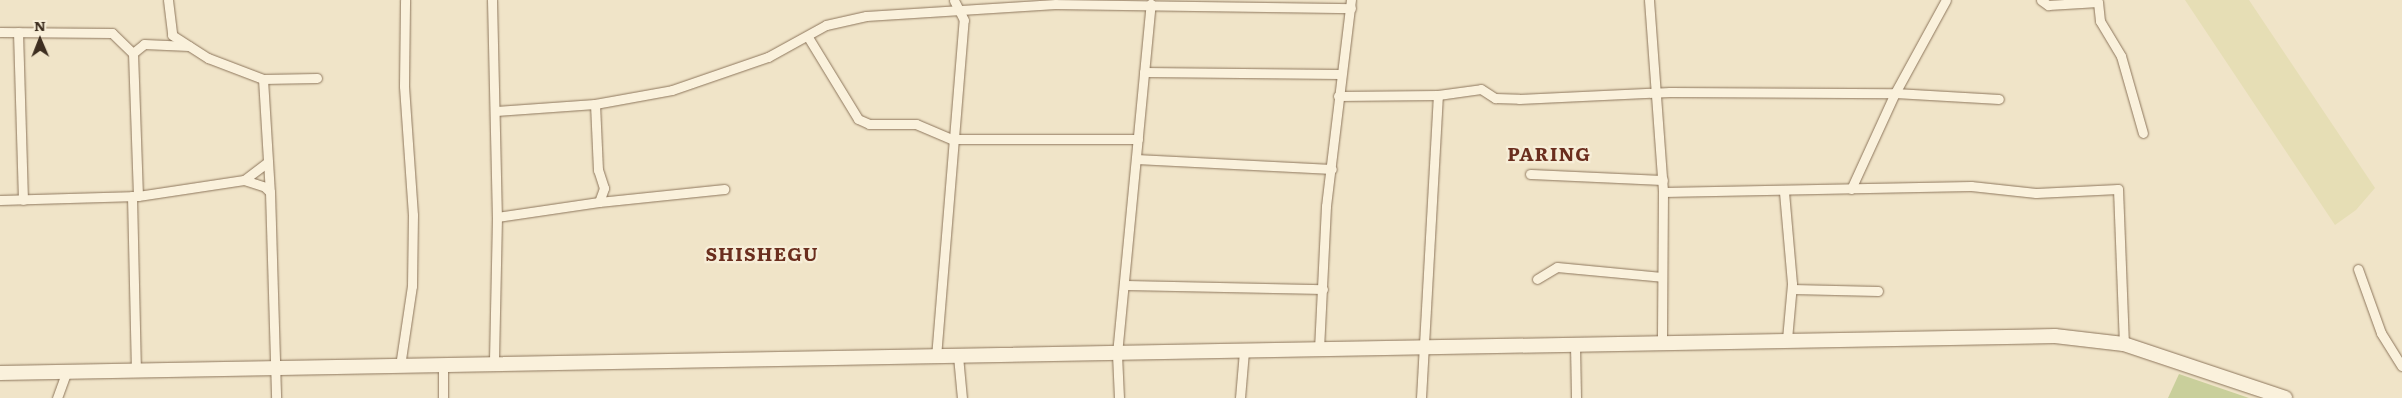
<!DOCTYPE html>
<html>
<head>
<meta charset="utf-8">
<style>
  body { margin:0 }
  #map { position:relative; width:2402px; height:398px; overflow:hidden; background:#f0e4c8; font-family:Literata,serif }
  div>[style] { position:absolute }
  .farmland>* { inset:0; background:#e6deb5 }
  .green>* { inset:0; background:#c9cf9b }
  .roads { filter:drop-shadow(0 0 1px #8d765c) drop-shadow(0 0 1px #8d765c) }
  .minor>* { height:9px; margin:-4.5px; padding:0 4.5px; transform-origin:4.5px; border-radius:4.5px; background:#faf1dc }
  .secondary>* { height:14px; margin:-7px; padding:0 7px; transform-origin:7px; border-radius:7px; background:#faf1dc }
  span { translate:-50% -50%; white-space:nowrap; text-align:center; line-height:1.15; -webkit-text-stroke:4.5px #f7eed8; paint-order:stroke }
  .district-label { font-size:19px; color:#6b2e1e; font-weight:700; letter-spacing:1px }
  .north { position:absolute; left:15px; top:15px; width:50px; height:50px; -webkit-text-stroke:4px #f7eed8; paint-order:stroke; rotate:359deg; font-size:14px; font-weight:700; line-height:20px; text-align:center; color:#3d2e20 }
  .north::after { content:''; display:block; margin:auto; width:18px; height:22px; background:#3d2e20; clip-path:polygon(50% 0,100% 100%,50% 72%,0 100%) }
</style>
</head>
<body>
<div id="map">
  <div class="farmland">
    <i style="clip-path:polygon(2185px 0,2249px 0,2375px 188px,2356px 210px,2335px 225px)"></i>
  </div>
  <div class="green">
    <i style="clip-path:polygon(2179px 374px,2249px 398px,2168px 398px)"></i>
  </div>
  <div class="roads">
    <div class="minor">
      <i style="left:168px;top:0;width:35px;rotate:83deg"></i>
      <i style="left:172px;top:35px;width:43px;rotate:32.6deg"></i>
      <i style="left:208px;top:58px;width:59px;rotate:20.9deg"></i>
      <i style="left:263px;top:79px;width:54px;rotate:-1.1deg"></i>
      <i style="left:492px;top:0;width:217px;rotate:88.7deg"></i>
      <i style="left:497px;top:217px;width:146px;rotate:91.2deg"></i>
      <i style="left:1649px;top:0;width:193px;rotate:85.8deg"></i>
      <i style="left:1663px;top:192px;width:150px;rotate:90.4deg"></i>
      <i style="left:2041px;top:0;width:9px;rotate:36deg"></i>
      <i style="left:2048px;top:5px;width:50px;rotate:-3.4deg"></i>
      <i style="left:2098px;top:2px;width:19px;rotate:84deg"></i>
      <i style="left:2100px;top:21px;width:41px;rotate:59deg"></i>
      <i style="left:2121px;top:56px;width:80px;rotate:74.1deg"></i>
      <i style="left:0;top:32px;width:112px;rotate:0.5deg"></i>
      <i style="left:112px;top:33px;width:29px;rotate:44deg"></i>
      <i style="left:133px;top:53px;width:143px;rotate:88deg"></i>
      <i style="left:18px;top:32px;width:168px;rotate:88.3deg"></i>
      <i style="left:808px;top:37px;width:96px;rotate:58.6deg"></i>
      <i style="left:858px;top:119px;width:12px;rotate:24deg"></i>
      <i style="left:869px;top:124px;width:47px"></i>
      <i style="left:916px;top:124px;width:39px;rotate:23deg"></i>
      <i style="left:952px;top:139px;width:186px"></i>
      <i style="left:133px;top:53px;width:14px;rotate:-39deg"></i>
      <i style="left:144px;top:44px;width:45px;rotate:2.5deg"></i>
      <i style="left:1144px;top:72px;width:196px;rotate:0.6deg"></i>
      <i style="left:263px;top:79px;width:113px;rotate:86.5deg"></i>
      <i style="left:1338px;top:96px;width:100px;rotate:-0.6deg"></i>
      <i style="left:1438px;top:95px;width:43px;rotate:-7.9deg"></i>
      <i style="left:1481px;top:89px;width:17px;rotate:33deg"></i>
      <i style="left:1495px;top:98px;width:24px;rotate:2deg"></i>
      <i style="left:1519px;top:99px;width:151px;rotate:-2.7deg"></i>
      <i style="left:1670px;top:92px;width:225px;rotate:0.3deg"></i>
      <i style="left:1895px;top:93px;width:104px;rotate:3.3deg"></i>
      <i style="left:496px;top:111px;width:99px;rotate:-4deg"></i>
      <i style="left:595px;top:104px;width:78px;rotate:-10.3deg"></i>
      <i style="left:672px;top:90px;width:102px;rotate:-19deg"></i>
      <i style="left:768px;top:57px;width:66px;rotate:-28.9deg"></i>
      <i style="left:826px;top:25px;width:41px;rotate:-12.7deg"></i>
      <i style="left:866px;top:16px;width:190px;rotate:-3.6deg"></i>
      <i style="left:1056px;top:4px;width:295px;rotate:0.8deg"></i>
      <i style="left:1136px;top:159px;width:196px;rotate:2.9deg"></i>
      <i style="left:1530px;top:174px;width:133px;rotate:2.6deg"></i>
      <i style="left:244px;top:180px;width:30px;rotate:-37deg"></i>
      <i style="left:1851px;top:189px;width:106px;rotate:-65.4deg"></i>
      <i style="left:1895px;top:93px;width:106px;rotate:-61.3deg"></i>
      <i style="left:1663px;top:192px;width:308px;rotate:-1.1deg"></i>
      <i style="left:1971px;top:186px;width:65px;rotate:6.1deg"></i>
      <i style="left:2036px;top:193px;width:82px;rotate:-2.8deg"></i>
      <i style="left:2118px;top:189px;width:155px;rotate:87.8deg"></i>
      <i style="left:1784px;top:192px;width:92px;rotate:85deg"></i>
      <i style="left:1792px;top:284px;width:55px;rotate:95.2deg"></i>
      <i style="left:132px;top:196px;width:174px;rotate:88.7deg"></i>
      <i style="left:0;top:200px;width:138px;rotate:-1.7deg"></i>
      <i style="left:138px;top:196px;width:107px;rotate:-8.6deg"></i>
      <i style="left:244px;top:180px;width:22px;rotate:18deg"></i>
      <i style="left:265px;top:187px;width:7px;rotate:45deg"></i>
      <i style="left:270px;top:192px;width:206px;rotate:88.3deg"></i>
      <i style="left:599px;top:202px;width:126px;rotate:-5.9deg"></i>
      <i style="left:497px;top:217px;width:103px;rotate:-8.4deg"></i>
      <i style="left:599px;top:202px;width:15px;rotate:-70deg"></i>
      <i style="left:604px;top:188px;width:19px;rotate:-108deg"></i>
      <i style="left:598px;top:170px;width:66px;rotate:-92.6deg"></i>
      <i style="left:2358px;top:269px;width:68px;rotate:70.2deg"></i>
      <i style="left:2381px;top:333px;width:39px;rotate:58deg"></i>
      <i style="left:1537px;top:279px;width:23px;rotate:-31deg"></i>
      <i style="left:1557px;top:267px;width:105px;rotate:5.4deg"></i>
      <i style="left:1126px;top:285px;width:197px;rotate:1.2deg"></i>
      <i style="left:1792px;top:289px;width:86px;rotate:1.3deg"></i>
      <i style="left:1575px;top:345px;width:53px;rotate:88.9deg"></i>
      <i style="left:1319px;top:349px;width:143px;rotate:-87.2deg"></i>
      <i style="left:1326px;top:206px;width:208px;rotate:-83.1deg"></i>
      <i style="left:958px;top:356px;width:42px;rotate:84.6deg"></i>
      <i style="left:936px;top:357px;width:338px;rotate:-85.3deg"></i>
      <i style="left:964px;top:20px;width:22px;rotate:-117deg"></i>
      <i style="left:443px;top:364px;width:34px;rotate:90deg"></i>
      <i style="left:400px;top:366px;width:81px;rotate:-81.5deg"></i>
      <i style="left:412px;top:286px;width:71px;rotate:-89.2deg"></i>
      <i style="left:413px;top:215px;width:129px;rotate:-94deg"></i>
      <i style="left:404px;top:86px;width:86px;rotate:-89.3deg"></i>
      <i style="left:57px;top:398px;width:29px;rotate:-70deg"></i>
      <i style="left:1119px;top:398px;width:44px;rotate:-92.6deg"></i>
      <i style="left:1117px;top:354px;width:352px;rotate:-84.5deg"></i>
      <i style="left:1240px;top:398px;width:47px;rotate:-85.1deg"></i>
      <i style="left:1421px;top:398px;width:303px;rotate:-86.8deg"></i>
    </div>
    <div class="secondary">
      <i style="left:0;top:373px;width:2055px;rotate:-1.03deg"></i>
      <i style="left:2055px;top:336px;width:69px;rotate:6.6deg"></i>
      <i style="left:2124px;top:344px;width:170px;rotate:18.5deg"></i>
    </div>
  </div>
  <div class="district-label">
    <span style="left:1549px;top:154px">PARING</span>
    <span style="left:762px;top:254px">SHISHEGU</span>
  </div>
  <div class="north">N</div>
</div>
</body>
</html>
